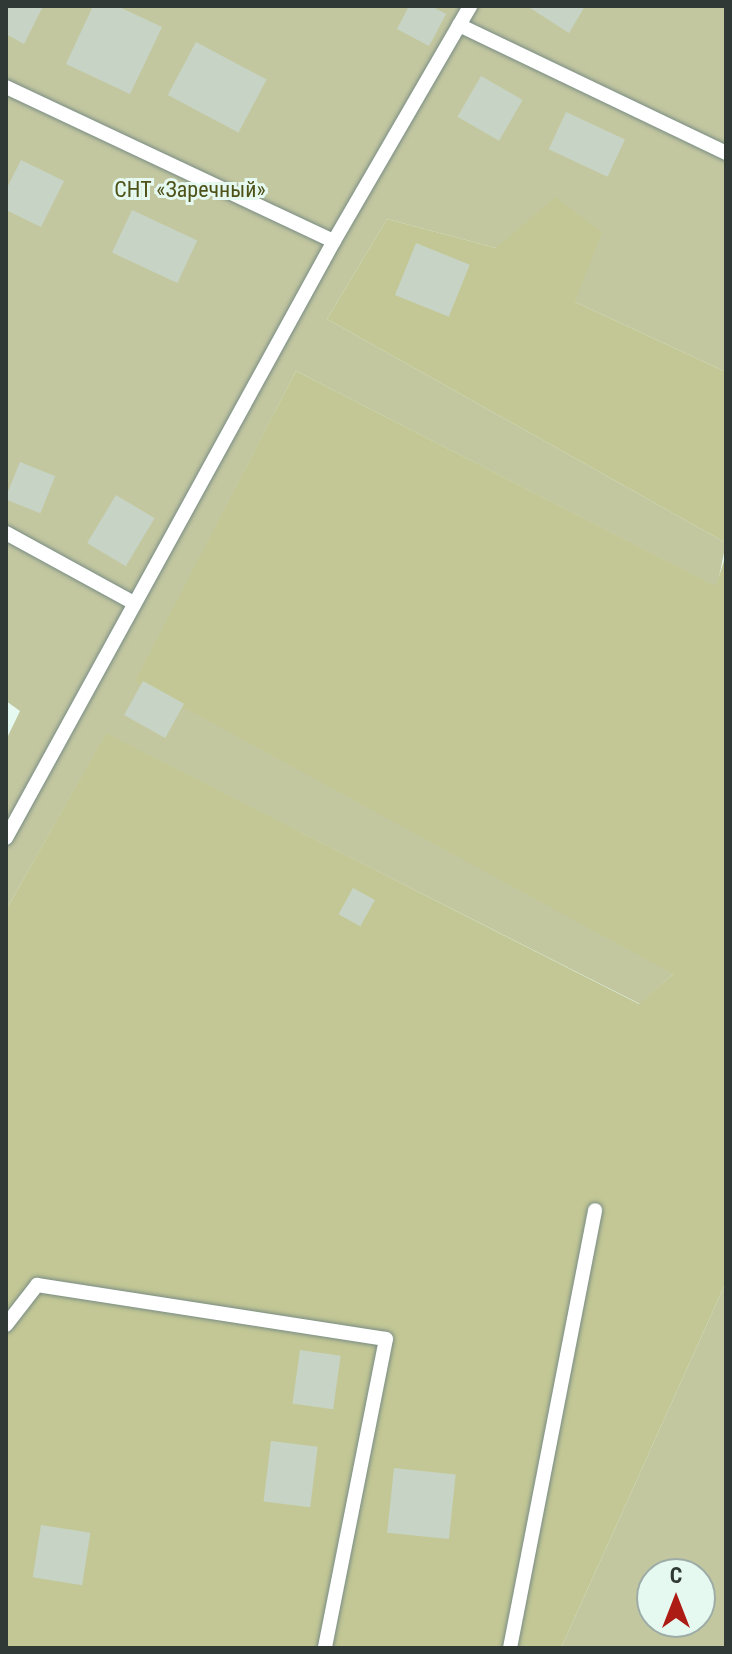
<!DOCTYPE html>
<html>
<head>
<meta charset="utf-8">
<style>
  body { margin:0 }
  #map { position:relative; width:732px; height:1654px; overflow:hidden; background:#e5f9f0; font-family:"Roboto Condensed",sans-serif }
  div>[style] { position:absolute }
  .green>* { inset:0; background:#c3c7a0 }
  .forest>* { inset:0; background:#c3c795 }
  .building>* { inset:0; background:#c7d4c5; transform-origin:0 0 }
  .roads { filter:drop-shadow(0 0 2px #798c84) drop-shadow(0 0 2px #798c84) }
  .lane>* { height:14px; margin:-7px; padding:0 7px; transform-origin:7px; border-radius:7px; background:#fff }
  span { translate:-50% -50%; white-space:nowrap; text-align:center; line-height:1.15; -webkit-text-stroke:6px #e5f9f0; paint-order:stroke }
  .park-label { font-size:22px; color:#4e5118 }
  .frame { position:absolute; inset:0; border:8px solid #313936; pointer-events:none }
  .north { position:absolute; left:636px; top:1558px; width:80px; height:80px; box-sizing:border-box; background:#e5f9f0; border:2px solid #9daca6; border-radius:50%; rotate:0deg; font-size:22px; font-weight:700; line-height:32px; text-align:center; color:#313936 }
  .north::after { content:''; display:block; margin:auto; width:28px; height:36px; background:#ac1b14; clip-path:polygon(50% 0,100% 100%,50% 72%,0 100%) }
</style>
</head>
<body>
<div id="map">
  <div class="green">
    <i style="clip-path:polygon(6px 6px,726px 6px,726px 372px,575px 302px,496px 248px,387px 219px,327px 319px,726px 543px,717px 587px,296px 371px,136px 681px,674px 973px,640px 1004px,106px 734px,6px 910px,6px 740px,20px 711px,6px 701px)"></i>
    <i style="clip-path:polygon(evenodd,726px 1282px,726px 1648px,561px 1648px,726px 1282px,652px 1574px,700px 1574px,700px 1622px,652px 1622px,652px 1574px)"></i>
  </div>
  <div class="forest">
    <i style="clip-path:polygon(555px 197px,602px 232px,575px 302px,726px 372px,726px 543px,327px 319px,387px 219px,496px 248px)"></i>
    <i style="clip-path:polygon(296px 371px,716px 586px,726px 554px,726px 1282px,561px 1648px,6px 1648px,6px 910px,106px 733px,639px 1004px,673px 974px,135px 681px)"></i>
  </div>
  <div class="building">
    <i style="clip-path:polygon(6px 6px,43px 6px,24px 44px,6px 34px)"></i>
    <i style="clip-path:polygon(93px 6px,117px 6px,162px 27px,130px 94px,66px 64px)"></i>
    <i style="clip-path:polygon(409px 6px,431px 6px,446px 14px,429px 46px,397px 29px)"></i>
    <i style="clip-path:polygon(527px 6px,585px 6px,569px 33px)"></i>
    <i style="left:196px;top:42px;width:80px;height:60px;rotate:28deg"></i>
    <i style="left:481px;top:76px;width:48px;height:47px;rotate:30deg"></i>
    <i style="left:566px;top:112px;width:65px;height:41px;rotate:25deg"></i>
    <i style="clip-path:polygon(21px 160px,64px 181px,41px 227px,6px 210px,6px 190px)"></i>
    <i style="left:132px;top:210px;width:72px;height:47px;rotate:25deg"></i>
    <i style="left:416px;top:243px;width:58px;height:56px;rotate:22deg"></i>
    <i style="left:20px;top:462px;width:38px;height:40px;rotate:22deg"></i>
    <i style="left:116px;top:495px;width:45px;height:56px;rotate:31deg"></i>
    <i style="left:143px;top:681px;width:47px;height:39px;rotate:29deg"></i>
    <i style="left:353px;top:888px;width:25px;height:30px;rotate:29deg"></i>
    <i style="left:300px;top:1350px;width:41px;height:54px;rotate:8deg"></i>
    <i style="left:271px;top:1441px;width:47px;height:61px;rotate:7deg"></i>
    <i style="left:394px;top:1468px;width:62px;height:65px;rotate:6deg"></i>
    <i style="left:41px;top:1525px;width:50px;height:53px;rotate:9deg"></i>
  </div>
  <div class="roads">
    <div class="lane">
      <i style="left:459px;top:25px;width:296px;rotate:25.6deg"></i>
      <i style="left:6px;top:87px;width:362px;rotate:25.2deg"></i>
      <i style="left:334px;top:241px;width:272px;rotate:-59.9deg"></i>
      <i style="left:6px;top:533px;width:144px;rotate:28.7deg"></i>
      <i style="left:6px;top:838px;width:681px;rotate:-61.22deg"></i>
      <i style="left:6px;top:1325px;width:51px;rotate:-52.2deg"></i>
      <i style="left:37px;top:1285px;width:353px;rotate:8.8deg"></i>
      <i style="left:386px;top:1339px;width:315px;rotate:101.2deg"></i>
      <i style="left:510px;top:1648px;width:446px;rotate:-79deg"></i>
    </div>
  </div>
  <div class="park-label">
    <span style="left:190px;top:190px">СНТ «Заречный»</span>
  </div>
  <div class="frame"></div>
  <div class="north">С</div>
</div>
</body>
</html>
